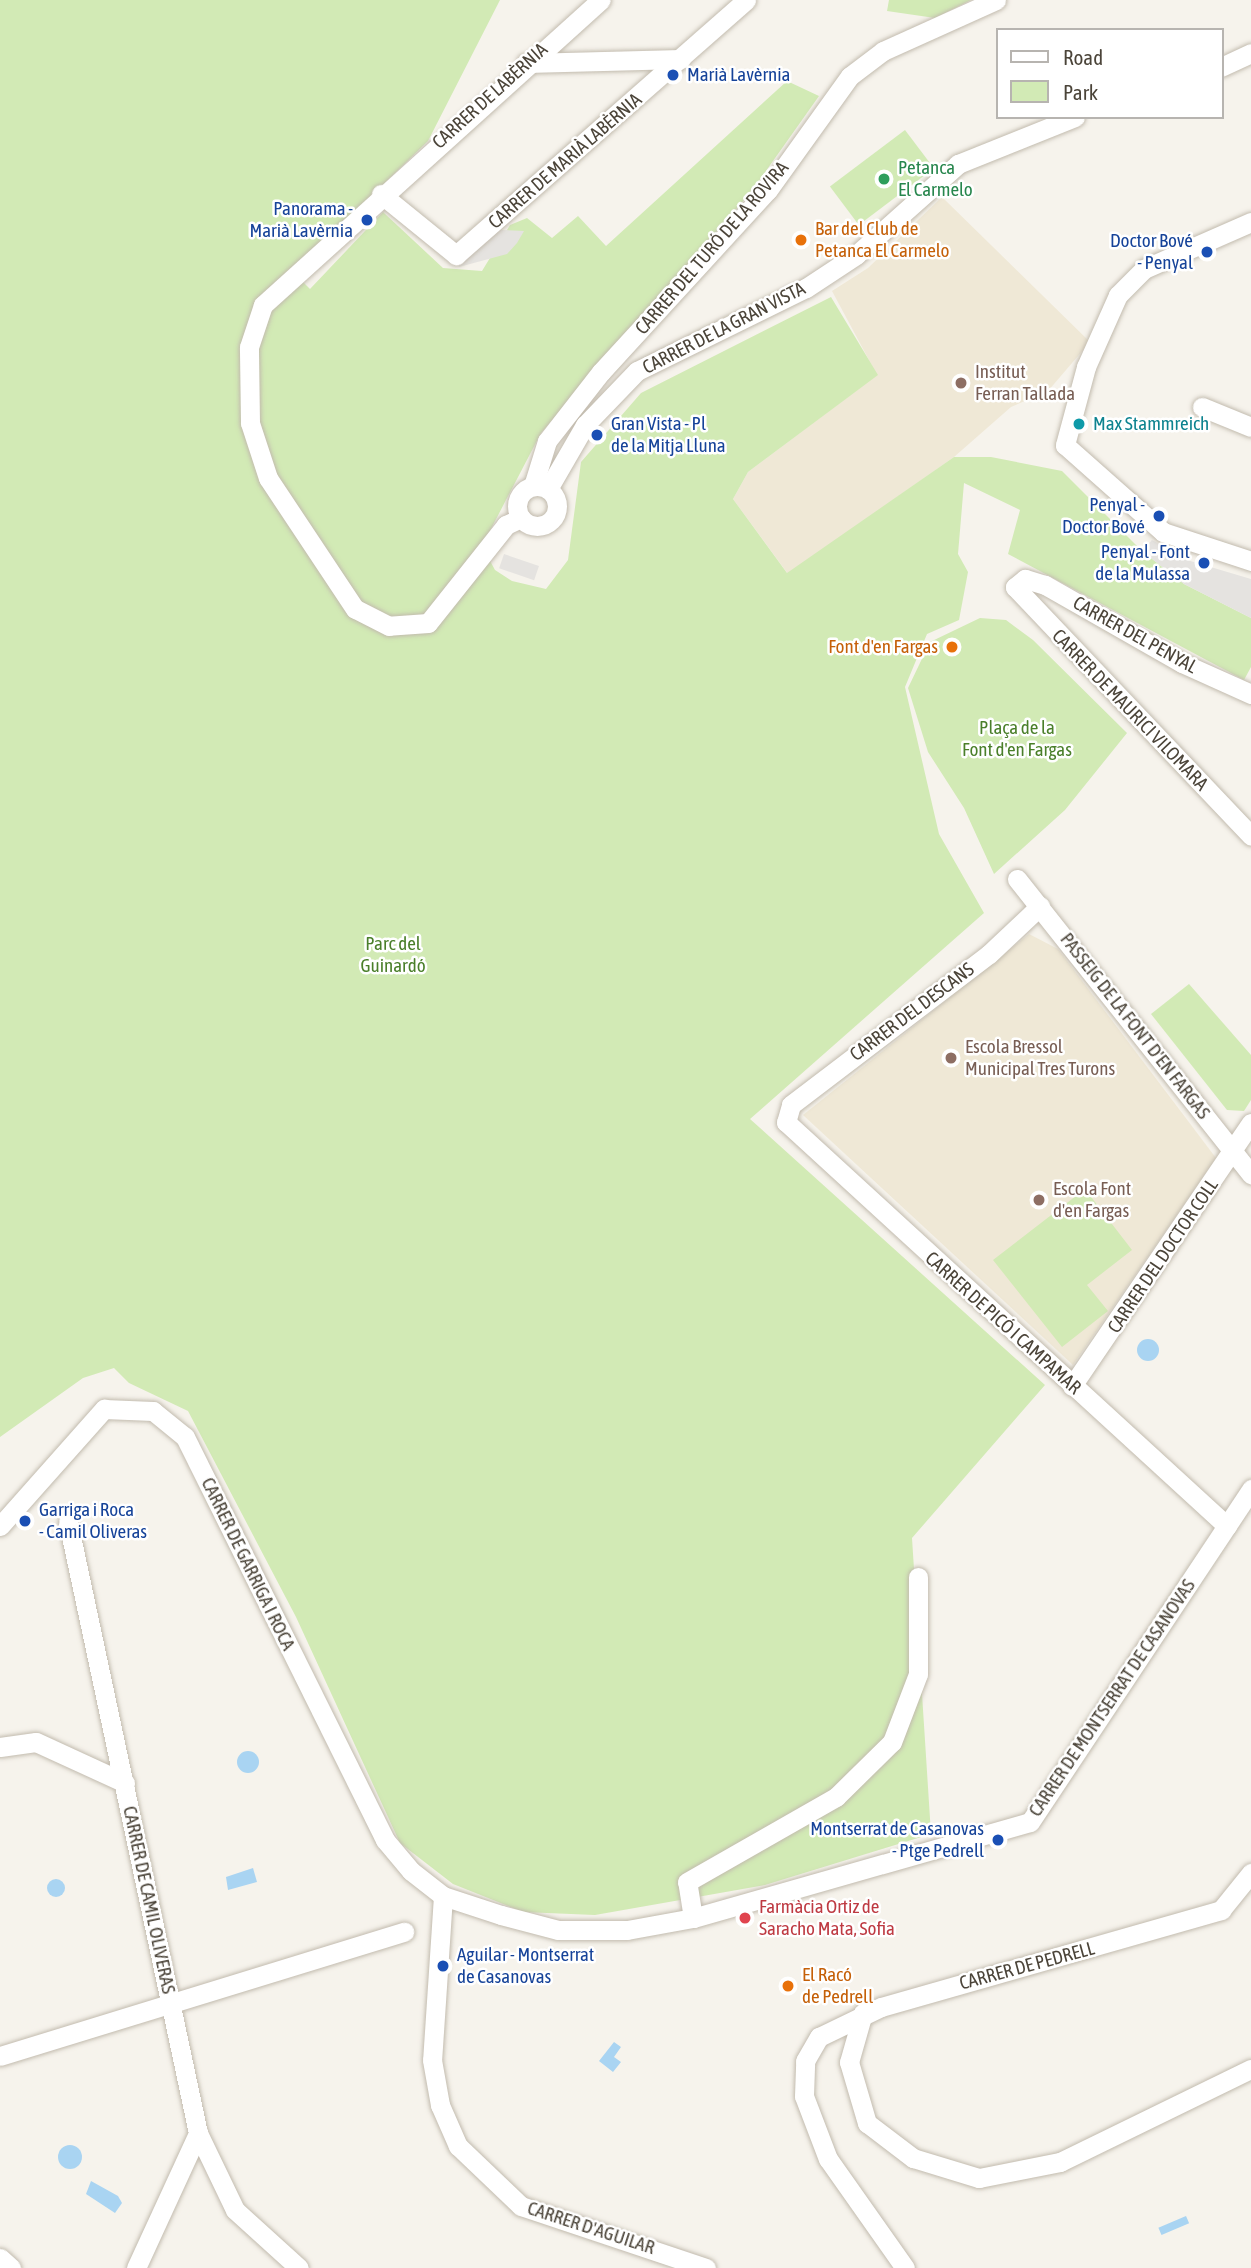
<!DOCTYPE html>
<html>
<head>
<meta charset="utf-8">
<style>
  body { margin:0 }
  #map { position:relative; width:1251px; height:2268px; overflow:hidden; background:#f6f3ec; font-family:"Asap Condensed",sans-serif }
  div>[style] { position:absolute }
  .education>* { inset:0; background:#efe8d6 }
  .green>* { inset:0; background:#d2eab5; transform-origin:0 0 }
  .parking>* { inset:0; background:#e5e3e0; transform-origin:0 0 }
  .water>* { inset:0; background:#a9d4f2; transform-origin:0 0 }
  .round { border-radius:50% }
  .roads { filter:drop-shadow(0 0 2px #c2bbae) drop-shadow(0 0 2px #c2bbae) }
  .street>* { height:19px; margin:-9.5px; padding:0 9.5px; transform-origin:9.5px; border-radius:9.5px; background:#fff }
  .street>.ring { margin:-9.5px; padding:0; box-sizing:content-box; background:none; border:19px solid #fff; border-radius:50% }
  .dots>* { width:19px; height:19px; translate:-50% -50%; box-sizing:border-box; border:4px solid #fff; border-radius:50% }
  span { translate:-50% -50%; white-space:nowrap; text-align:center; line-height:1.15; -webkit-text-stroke:5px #fff; paint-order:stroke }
  .transit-label { font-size:19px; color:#164399 }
  .left { translate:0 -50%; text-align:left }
  .right { translate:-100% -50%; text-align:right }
  .street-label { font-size:19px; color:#4b4439 }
  .leisure-label { font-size:19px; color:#27864d }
  .food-label { font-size:19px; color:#c56008 }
  .education-label { font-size:19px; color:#785e54 }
  .culture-label { font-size:19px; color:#0d838f }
  .park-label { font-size:19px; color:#4a7f2a }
  .health-label { font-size:19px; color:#be3a42 }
  .legend { position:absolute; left:996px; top:28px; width:228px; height:91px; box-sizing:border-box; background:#fff; border:2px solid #b7b4b0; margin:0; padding:9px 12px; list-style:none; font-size:21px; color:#4b4439 }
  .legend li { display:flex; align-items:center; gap:14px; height:35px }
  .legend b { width:35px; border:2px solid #b7b4b0 }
</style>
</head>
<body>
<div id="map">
  <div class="education">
    <i style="clip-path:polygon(942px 197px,1090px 342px,1048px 391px,1011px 407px,954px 457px,788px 574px,733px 499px,748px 472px,877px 375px,832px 291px,868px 268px)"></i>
    <i style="clip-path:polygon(1029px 934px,1058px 949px,1216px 1158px,1073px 1365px,803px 1115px)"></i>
  </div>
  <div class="green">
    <i style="clip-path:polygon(0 0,500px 0,428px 141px,293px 272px,310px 289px,383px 212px,443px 268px,482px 271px,510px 225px,527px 218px,552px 238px,578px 216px,606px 246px,787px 81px,819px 96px,751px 192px,541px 433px,482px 546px,495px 570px,512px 581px,546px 589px,568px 560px,581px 462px,641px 393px,831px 297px,878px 375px,748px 472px,733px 499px,787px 573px,954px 457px,991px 457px,1062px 471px,1142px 551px,1184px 584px,1251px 618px,1251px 667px,1244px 680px,1008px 554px,1020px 510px,964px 483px,958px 554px,968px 572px,959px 620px,927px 634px,905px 687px,939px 834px,984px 913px,750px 1119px,1045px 1385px,912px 1538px,931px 1834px,765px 1885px,595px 1915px,523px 1912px,453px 1884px,400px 1843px,296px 1617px,188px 1411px,129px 1383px,114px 1368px,83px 1378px,0 1437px)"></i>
    <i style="clip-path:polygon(889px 0,971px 0,935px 18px,887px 11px)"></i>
    <i style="left:905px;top:130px;width:48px;height:94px;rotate:53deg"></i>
    <i style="clip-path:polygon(980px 618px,1006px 620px,1033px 640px,1127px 733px,1065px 810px,994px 874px,964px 808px,928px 752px,908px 688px,930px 642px)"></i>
    <i style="clip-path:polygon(1189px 984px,1251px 1055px,1251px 1100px,1244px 1111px,1227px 1110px,1151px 1014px)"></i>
    <i style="clip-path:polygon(1085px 1189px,1132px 1250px,1087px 1285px,1108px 1311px,1062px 1347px,993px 1260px)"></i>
  </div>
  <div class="parking">
    <i style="clip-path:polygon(494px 222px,502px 230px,524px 231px,517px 243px,507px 254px,459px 267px,449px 255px)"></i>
    <i style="clip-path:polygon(1152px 540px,1187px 560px,1251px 579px,1251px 618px,1184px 584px,1142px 551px)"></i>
    <i style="left:504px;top:554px;width:37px;height:15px;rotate:19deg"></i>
  </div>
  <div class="water">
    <i class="round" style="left:1137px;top:1339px;width:22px;height:22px"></i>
    <i class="round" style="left:237px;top:1751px;width:22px;height:22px"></i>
    <i style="clip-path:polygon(253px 1868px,257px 1882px,228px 1890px,226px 1877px)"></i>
    <i class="round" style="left:47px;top:1879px;width:18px;height:18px"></i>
    <i style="clip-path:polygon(614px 2042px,621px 2047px,614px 2057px,621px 2062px,613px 2072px,599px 2061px)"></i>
    <i class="round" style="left:58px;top:2145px;width:24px;height:24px"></i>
    <i style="clip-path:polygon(91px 2181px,118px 2196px,122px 2203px,115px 2213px,86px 2194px)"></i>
    <i style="left:1186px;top:2216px;width:8px;height:30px;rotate:67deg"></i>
  </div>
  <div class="roads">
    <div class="street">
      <i style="left:526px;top:63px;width:155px;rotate:-1.5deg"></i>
      <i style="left:1221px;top:67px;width:33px;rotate:-25deg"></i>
      <i style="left:381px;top:194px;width:97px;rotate:39.1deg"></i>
      <i style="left:456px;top:255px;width:386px;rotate:-41.3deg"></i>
      <i style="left:1251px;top:222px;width:117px;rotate:156.3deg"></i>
      <i style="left:1144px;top:269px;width:37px;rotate:135deg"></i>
      <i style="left:1118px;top:295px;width:79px;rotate:114deg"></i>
      <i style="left:1086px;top:367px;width:81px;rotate:105.1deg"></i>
      <i style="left:1065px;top:445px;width:131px;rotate:41.6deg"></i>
      <i style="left:1163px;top:532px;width:93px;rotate:18.2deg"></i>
      <i style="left:1202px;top:407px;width:53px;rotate:22.2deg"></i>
      <i style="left:533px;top:486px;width:47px;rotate:-72.7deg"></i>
      <i style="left:547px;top:441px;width:88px;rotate:-52deg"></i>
      <i style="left:601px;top:372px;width:247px;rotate:-47.5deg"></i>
      <i style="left:768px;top:190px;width:140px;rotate:-54.3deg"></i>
      <i style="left:850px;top:76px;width:41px;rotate:-37.1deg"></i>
      <i style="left:883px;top:51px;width:124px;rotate:-24.3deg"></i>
      <i class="ring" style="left:517px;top:486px;width:21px;height:21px"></i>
      <i style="left:548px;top:489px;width:74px;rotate:-60deg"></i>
      <i style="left:585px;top:425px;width:75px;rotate:-46.1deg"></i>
      <i style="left:637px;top:371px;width:188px;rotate:-26.2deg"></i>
      <i style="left:806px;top:288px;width:60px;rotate:-33.4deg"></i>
      <i style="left:856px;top:255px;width:137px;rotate:-41.7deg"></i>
      <i style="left:958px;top:164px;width:126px;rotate:-21.9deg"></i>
      <i style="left:521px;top:518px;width:17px;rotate:155deg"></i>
      <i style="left:506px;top:525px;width:125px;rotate:128.5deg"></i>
      <i style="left:428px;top:623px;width:39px;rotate:176deg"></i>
      <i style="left:389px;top:626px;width:38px;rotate:-153deg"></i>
      <i style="left:355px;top:609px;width:157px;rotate:-123.6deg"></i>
      <i style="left:268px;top:478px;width:58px;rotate:-108.1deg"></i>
      <i style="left:250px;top:423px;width:76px;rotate:-90.8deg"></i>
      <i style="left:249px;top:347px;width:44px;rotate:-71.6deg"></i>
      <i style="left:263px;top:305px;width:455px;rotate:-42.1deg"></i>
      <i style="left:1251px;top:694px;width:76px;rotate:-155.8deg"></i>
      <i style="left:1182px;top:663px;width:158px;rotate:-150.3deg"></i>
      <i style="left:1045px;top:585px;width:21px;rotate:-163deg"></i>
      <i style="left:1025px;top:579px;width:13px;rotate:141deg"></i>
      <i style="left:1015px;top:587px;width:343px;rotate:46.5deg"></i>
      <i style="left:1017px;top:879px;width:377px;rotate:51.6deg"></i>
      <i style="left:1040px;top:906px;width:70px;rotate:136.7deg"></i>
      <i style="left:989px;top:954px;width:249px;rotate:142.7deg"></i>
      <i style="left:791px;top:1105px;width:18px;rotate:106deg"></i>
      <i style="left:786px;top:1122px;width:598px;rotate:42.49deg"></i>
      <i style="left:1072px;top:1386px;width:318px;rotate:-55.8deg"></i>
      <i style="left:68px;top:1522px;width:625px;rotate:77.99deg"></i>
      <i style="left:198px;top:2133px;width:85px;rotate:64.3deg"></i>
      <i style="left:235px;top:2210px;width:86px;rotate:42.2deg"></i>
      <i style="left:0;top:1526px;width:157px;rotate:-48.4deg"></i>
      <i style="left:104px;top:1409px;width:49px;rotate:2.3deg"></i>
      <i style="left:153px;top:1411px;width:41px;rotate:39.1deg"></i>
      <i style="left:185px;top:1437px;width:450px;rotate:63.6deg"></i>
      <i style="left:385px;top:1840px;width:40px;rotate:50deg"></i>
      <i style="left:411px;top:1871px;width:41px;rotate:38deg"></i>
      <i style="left:443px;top:1896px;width:61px;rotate:18.1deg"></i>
      <i style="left:501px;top:1915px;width:59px;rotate:14.7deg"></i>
      <i style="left:558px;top:1930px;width:69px"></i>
      <i style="left:627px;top:1930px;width:67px;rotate:-10.3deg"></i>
      <i style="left:693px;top:1918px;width:350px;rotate:-15.9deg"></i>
      <i style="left:1030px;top:1822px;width:400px;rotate:-56.4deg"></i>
      <i style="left:0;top:1747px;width:36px;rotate:-8deg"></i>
      <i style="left:36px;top:1742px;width:98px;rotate:24.7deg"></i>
      <i style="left:443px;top:1896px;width:164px;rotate:93.8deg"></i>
      <i style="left:432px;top:2060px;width:46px;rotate:79.9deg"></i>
      <i style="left:440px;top:2105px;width:45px;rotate:66.3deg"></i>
      <i style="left:458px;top:2146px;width:87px;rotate:43.6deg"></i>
      <i style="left:521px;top:2206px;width:195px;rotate:18.5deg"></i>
      <i style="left:693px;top:1918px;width:36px;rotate:-99deg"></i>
      <i style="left:687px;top:1882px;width:172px;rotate:-29.7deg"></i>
      <i style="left:836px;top:1797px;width:78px;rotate:-44.5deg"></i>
      <i style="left:892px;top:1742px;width:73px;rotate:-69.1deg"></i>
      <i style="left:918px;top:1674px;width:97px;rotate:-90deg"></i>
      <i style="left:863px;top:2013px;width:51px;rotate:105.9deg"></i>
      <i style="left:849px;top:2062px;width:64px;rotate:73.6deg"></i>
      <i style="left:867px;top:2123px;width:58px;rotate:37.3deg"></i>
      <i style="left:913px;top:2158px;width:69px;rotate:16.9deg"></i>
      <i style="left:979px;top:2178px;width:83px;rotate:-11.2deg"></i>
      <i style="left:1060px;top:2162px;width:212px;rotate:-26deg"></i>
      <i style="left:0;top:2056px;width:423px;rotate:-17.1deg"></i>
      <i style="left:0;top:2258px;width:15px;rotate:42deg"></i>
      <i style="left:136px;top:2268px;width:149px;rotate:-65.3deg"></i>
      <i style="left:905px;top:2268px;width:133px;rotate:-125.2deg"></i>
      <i style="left:828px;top:2159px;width:67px;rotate:-110.9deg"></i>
      <i style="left:804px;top:2096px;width:35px;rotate:-88deg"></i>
      <i style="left:805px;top:2061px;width:28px;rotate:-60deg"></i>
      <i style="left:819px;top:2037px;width:69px;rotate:-25.8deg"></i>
      <i style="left:881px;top:2007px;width:354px;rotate:-15.9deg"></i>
      <i style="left:1221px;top:1910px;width:48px;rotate:-51deg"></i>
    </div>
  </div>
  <div class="dots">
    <i style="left:673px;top:75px;background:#1a4fb4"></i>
    <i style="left:884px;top:179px;background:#2e9e5b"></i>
    <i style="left:367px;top:220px;background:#1a4fb4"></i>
    <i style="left:801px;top:240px;background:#e8710a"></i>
    <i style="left:1207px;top:252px;background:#1a4fb4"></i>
    <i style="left:961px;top:383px;background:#8d6e63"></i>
    <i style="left:1079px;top:424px;background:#0f9aa8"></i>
    <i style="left:597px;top:435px;background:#1a4fb4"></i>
    <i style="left:1159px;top:516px;background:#1a4fb4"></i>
    <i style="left:1204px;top:563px;background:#1a4fb4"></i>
    <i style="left:952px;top:647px;background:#e8710a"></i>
    <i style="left:951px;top:1058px;background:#8d6e63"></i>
    <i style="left:1039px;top:1200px;background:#8d6e63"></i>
    <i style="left:25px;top:1521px;background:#1a4fb4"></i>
    <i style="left:998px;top:1840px;background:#1a4fb4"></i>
    <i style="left:745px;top:1918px;background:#e0444e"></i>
    <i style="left:443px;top:1966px;background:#1a4fb4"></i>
    <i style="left:788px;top:1986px;background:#e8710a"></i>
  </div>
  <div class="transit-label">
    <span class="left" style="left:687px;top:75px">Marià Lavèrnia</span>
    <span class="right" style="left:353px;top:220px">Panorama -<br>Marià Lavèrnia</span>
    <span class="right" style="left:1193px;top:252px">Doctor Bové<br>- Penyal</span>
    <span class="left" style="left:611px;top:435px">Gran Vista - Pl<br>de la Mitja Lluna</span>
    <span class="right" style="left:1145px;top:516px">Penyal -<br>Doctor Bové</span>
    <span class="right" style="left:1190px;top:563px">Penyal - Font<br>de la Mulassa</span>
    <span class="left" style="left:39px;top:1521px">Garriga i Roca<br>- Camil Oliveras</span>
    <span class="right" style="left:984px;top:1840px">Montserrat de Casanovas<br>- Ptge Pedrell</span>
    <span class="left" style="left:457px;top:1966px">Aguilar - Montserrat<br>de Casanovas</span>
  </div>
  <div class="street-label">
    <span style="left:490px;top:96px;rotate:-42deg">CARRER DE LABÈRNIA</span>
    <span style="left:565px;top:161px;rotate:-41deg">CARRER DE MARIÀ LABÈRNIA</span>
    <span style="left:712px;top:248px;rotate:-49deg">CARRER DEL TURÓ DE LA ROVIRA</span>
    <span style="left:724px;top:328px;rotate:-27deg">CARRER DE LA GRAN VISTA</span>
    <span style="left:1135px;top:635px;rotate:29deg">CARRER DEL PENYAL</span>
    <span style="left:1130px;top:710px;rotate:46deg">CARRER DE MAURICI VILOMARA</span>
    <span style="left:912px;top:1012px;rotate:-37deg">CARRER DEL DESCANS</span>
    <span style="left:1135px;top:1026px;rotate:52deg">PASSEIG DE LA FONT D'EN FARGAS</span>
    <span style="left:1163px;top:1256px;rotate:-56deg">CARRER DEL DOCTOR COLL</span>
    <span style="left:1003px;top:1323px;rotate:42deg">CARRER DE PICÓ I CAMPAMAR</span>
    <span style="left:248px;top:1564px;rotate:64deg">CARRER DE GARRIGA I ROCA</span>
    <span style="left:1112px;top:1698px;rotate:-56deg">CARRER DE MONTSERRAT DE CASANOVAS</span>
    <span style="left:149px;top:1900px;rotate:78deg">CARRER DE CAMIL OLIVERAS</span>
    <span style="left:1027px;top:1966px;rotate:-15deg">CARRER DE PEDRELL</span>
    <span style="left:591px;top:2228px;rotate:18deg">CARRER D'AGUILAR</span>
  </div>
  <div class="leisure-label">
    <span class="left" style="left:898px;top:179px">Petanca<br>El Carmelo</span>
  </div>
  <div class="food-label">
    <span class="left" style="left:815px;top:240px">Bar del Club de<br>Petanca El Carmelo</span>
    <span class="right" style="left:938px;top:647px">Font d'en Fargas</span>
    <span class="left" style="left:802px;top:1986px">El Racó<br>de Pedrell</span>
  </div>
  <div class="education-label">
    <span class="left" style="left:975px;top:383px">Institut<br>Ferran Tallada</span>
    <span class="left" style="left:965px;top:1058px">Escola Bressol<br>Municipal Tres Turons</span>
    <span class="left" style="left:1053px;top:1200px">Escola Font<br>d'en Fargas</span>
  </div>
  <div class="culture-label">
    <span class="left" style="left:1093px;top:424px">Max Stammreich</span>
  </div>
  <div class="park-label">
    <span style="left:1017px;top:739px">Plaça de la<br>Font d'en Fargas</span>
    <span style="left:393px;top:955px">Parc del<br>Guinardó</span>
  </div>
  <div class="health-label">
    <span class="left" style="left:759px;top:1918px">Farmàcia Ortiz de<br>Saracho Mata, Sofia</span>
  </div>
  <ul class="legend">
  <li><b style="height:9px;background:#fff"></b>Road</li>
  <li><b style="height:19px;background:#d2eab5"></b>Park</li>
  </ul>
</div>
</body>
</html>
